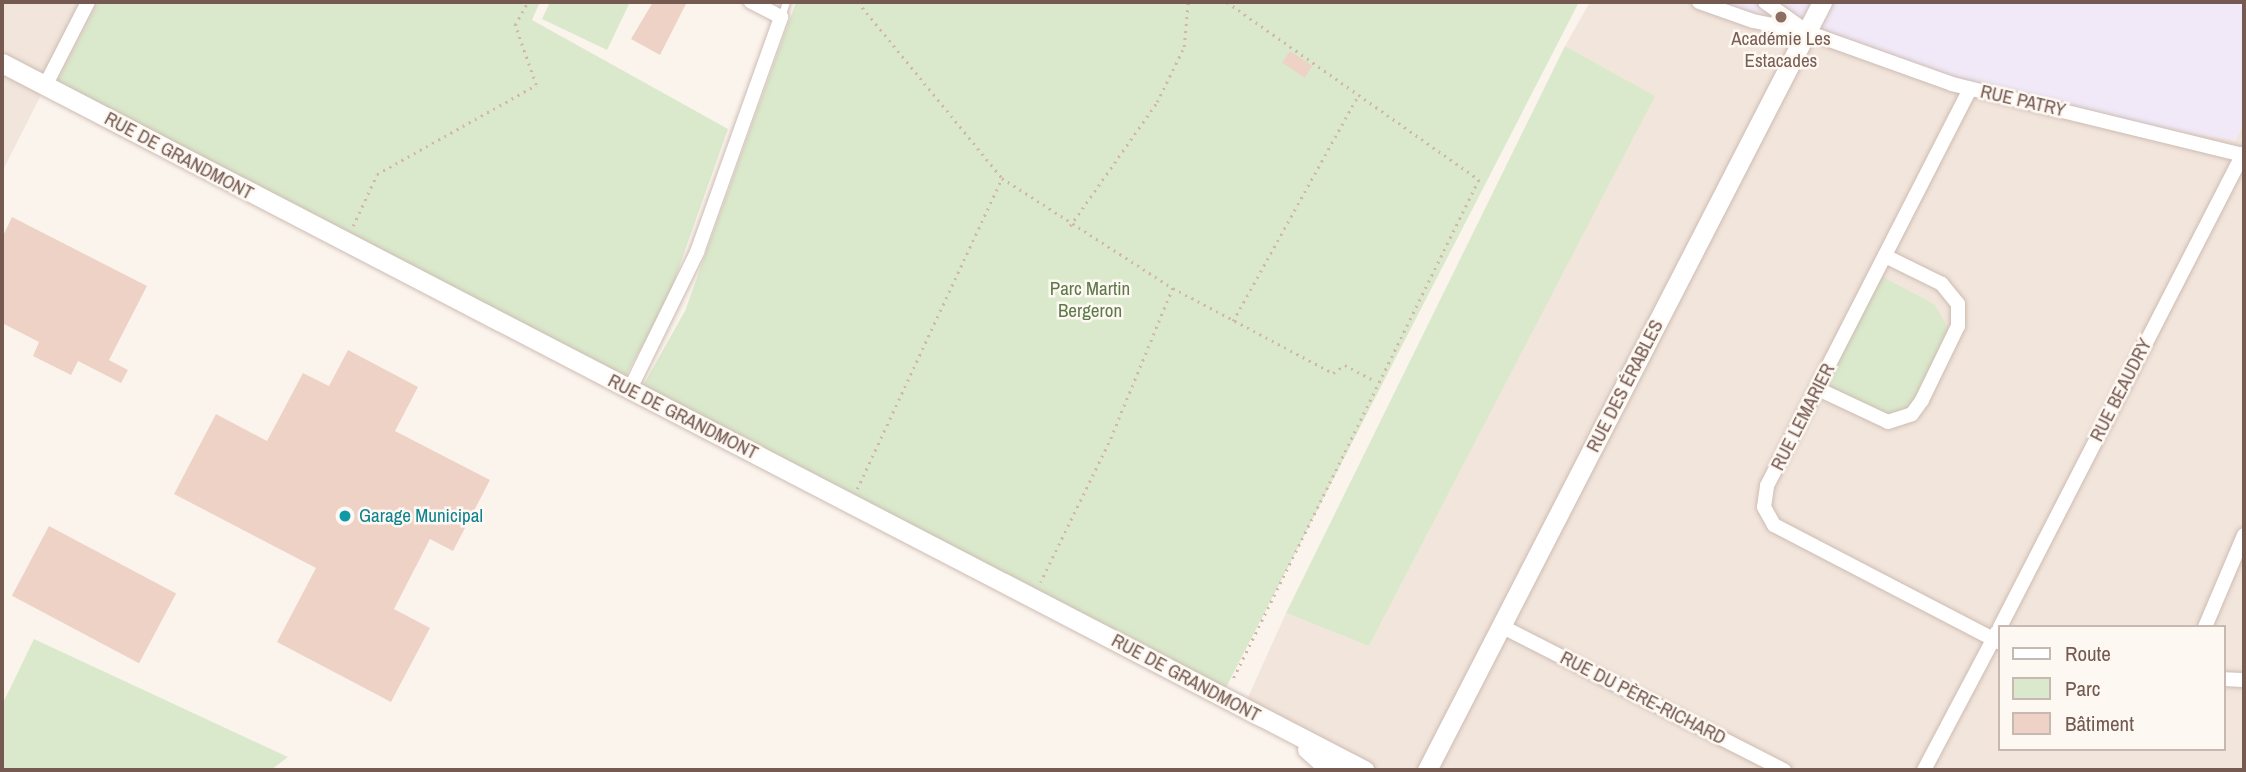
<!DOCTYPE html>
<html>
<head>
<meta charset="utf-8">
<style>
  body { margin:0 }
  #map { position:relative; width:2246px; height:772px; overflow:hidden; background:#fbf4ed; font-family:"Archivo Narrow",sans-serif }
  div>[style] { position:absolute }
  .residential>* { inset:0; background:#f2e5db }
  .education>* { inset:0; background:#f1e9f8 }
  .green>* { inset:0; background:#dae9cb }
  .building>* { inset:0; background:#eed2c6; transform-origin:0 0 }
  .path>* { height:2.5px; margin-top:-1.25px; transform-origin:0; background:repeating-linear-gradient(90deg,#d4b5a9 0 2px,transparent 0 7px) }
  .roads { filter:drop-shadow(0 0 2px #cdbcb3) drop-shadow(0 0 2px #cdbcb3) }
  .lane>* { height:7px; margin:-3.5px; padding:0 3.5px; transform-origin:3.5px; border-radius:3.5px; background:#fff }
  .street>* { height:14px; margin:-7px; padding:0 7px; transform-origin:7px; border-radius:7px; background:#fff }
  .secondary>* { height:19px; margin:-9.5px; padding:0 9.5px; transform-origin:9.5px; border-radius:9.5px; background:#fff }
  .dots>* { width:19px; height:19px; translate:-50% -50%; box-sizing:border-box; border:4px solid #fef8f3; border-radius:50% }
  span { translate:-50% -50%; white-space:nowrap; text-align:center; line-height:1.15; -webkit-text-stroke:5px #fef8f3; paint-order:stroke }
  .education-label { font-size:19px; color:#785e54 }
  .street-label { font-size:19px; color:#755a51 }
  .park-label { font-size:19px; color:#5d7949 }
  .culture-label { font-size:19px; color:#0d838f }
  .left { translate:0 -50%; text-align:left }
  .frame { position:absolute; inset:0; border:4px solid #755a51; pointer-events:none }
  .legend { position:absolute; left:1998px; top:625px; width:228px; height:126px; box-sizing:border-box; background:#fef8f3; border:2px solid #c7b9b2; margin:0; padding:9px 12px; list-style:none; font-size:21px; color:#755a51 }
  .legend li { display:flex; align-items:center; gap:14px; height:35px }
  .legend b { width:35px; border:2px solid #c7b9b2 }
</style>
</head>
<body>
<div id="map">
  <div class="residential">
    <i style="clip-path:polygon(2px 2px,137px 2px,262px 73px,47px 83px,2px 172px)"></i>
    <i style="clip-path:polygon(evenodd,1590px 2px,1738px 2px,2235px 141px,2244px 123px,2244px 770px,1356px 770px,1241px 713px,1286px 613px,1369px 646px,1654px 96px,1565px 46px,1590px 2px,1999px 627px,2223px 627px,2223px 749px,1999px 749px,1999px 627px)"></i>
  </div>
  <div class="education">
    <i style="clip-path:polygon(1715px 2px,1813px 2px,1797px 32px)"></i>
    <i style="clip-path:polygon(1822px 2px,2244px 2px,2244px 123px,2235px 141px,1976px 96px,1805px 34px)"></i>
  </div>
  <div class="green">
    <i style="clip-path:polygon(99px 2px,540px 2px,532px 20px,728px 129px,666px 304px,619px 387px,54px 88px)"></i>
    <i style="clip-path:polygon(550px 2px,630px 2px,607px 50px,542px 19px)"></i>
    <i style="clip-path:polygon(796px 2px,1579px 2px,1218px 703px,636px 398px,685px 311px)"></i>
    <i style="clip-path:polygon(1565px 46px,1655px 96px,1369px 646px,1286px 613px)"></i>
    <i style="clip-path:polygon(1879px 275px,1934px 304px,1948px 327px,1942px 356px,1907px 415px,1885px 426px,1818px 391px)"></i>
    <i style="clip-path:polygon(34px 639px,288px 757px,271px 770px,2px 770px,2px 705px)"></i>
  </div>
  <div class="building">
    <i style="clip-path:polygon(653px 2px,687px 2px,660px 55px,631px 39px)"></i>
    <i style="left:1290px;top:51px;width:27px;height:14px;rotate:34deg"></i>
    <i style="clip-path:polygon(12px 217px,147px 286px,109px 360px,128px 370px,121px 383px,78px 361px,71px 375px,33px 356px,39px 342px,2px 323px,2px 238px)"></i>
    <i style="clip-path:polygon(348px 350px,418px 387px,395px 431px,490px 480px,453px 551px,430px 539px,394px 609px,430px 628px,391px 702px,277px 642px,316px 568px,174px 494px,216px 414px,267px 441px,303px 373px,329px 386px)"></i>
    <i style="left:49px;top:526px;width:144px;height:79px;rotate:28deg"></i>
  </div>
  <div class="path">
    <i style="left:858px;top:2px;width:227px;rotate:50.7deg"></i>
    <i style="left:1002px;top:178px;width:203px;rotate:32.8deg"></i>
    <i style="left:1173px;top:288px;width:168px;rotate:112.4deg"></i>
    <i style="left:1109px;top:443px;width:155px;rotate:116.1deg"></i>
    <i style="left:1227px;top:2px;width:309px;rotate:35.2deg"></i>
    <i style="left:1479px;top:180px;width:559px;rotate:116.2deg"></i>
    <i style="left:353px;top:226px;width:57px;rotate:-65.2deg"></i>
    <i style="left:377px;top:174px;width:182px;rotate:-29.2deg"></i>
    <i style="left:536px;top:85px;width:64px;rotate:-109.3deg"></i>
    <i style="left:515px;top:25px;width:26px;rotate:-61deg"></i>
    <i style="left:1070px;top:226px;width:151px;rotate:-54.9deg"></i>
    <i style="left:1157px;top:102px;width:61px;rotate:-63.9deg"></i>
    <i style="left:1184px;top:47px;width:45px;rotate:-84.9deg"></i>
    <i style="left:1173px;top:288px;width:181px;rotate:28deg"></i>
    <i style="left:1333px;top:373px;width:14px;rotate:-34deg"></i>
    <i style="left:1345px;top:365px;width:34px;rotate:28deg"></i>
    <i style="left:1233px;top:321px;width:256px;rotate:-61deg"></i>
    <i style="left:857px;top:489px;width:343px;rotate:-65deg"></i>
  </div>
  <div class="roads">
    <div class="lane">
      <i style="left:781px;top:17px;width:16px;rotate:-72deg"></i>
    </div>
    <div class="street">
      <i style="left:1699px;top:2px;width:57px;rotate:19.4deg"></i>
      <i style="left:1753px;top:21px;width:55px;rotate:11.5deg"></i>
      <i style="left:1807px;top:32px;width:154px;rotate:19.7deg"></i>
      <i style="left:1952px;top:84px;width:301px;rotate:13.7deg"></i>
      <i style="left:1765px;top:2px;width:47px;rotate:35.4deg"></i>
      <i style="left:45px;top:86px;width:94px;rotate:-62.9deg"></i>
      <i style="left:1970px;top:89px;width:446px;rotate:117.1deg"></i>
      <i style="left:1767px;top:486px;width:21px;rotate:98deg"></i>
      <i style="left:1764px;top:507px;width:21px;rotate:61deg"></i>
      <i style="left:1774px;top:525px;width:254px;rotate:27.5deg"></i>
      <i style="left:630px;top:389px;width:153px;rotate:-63.9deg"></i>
      <i style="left:697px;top:252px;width:250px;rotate:-70.3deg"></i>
      <i style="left:781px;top:17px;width:34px;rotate:-153deg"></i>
      <i style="left:1818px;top:389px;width:77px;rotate:25.2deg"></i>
      <i style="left:1888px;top:422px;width:25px;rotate:-18deg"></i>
      <i style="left:1912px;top:414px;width:17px;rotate:-54deg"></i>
      <i style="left:1922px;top:400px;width:82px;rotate:-64.1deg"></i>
      <i style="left:1958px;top:326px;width:22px;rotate:-90deg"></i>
      <i style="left:1958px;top:304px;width:26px;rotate:-129deg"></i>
      <i style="left:1942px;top:284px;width:64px;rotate:-153.8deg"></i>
      <i style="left:1501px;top:626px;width:318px;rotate:27deg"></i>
      <i style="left:2000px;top:627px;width:532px;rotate:-62.81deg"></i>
      <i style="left:2205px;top:627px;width:100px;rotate:-67deg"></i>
      <i style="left:2223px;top:679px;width:21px;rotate:3deg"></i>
      <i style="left:1924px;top:770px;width:156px;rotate:-62.1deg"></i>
    </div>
    <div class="secondary">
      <i style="left:2px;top:63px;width:1535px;rotate:27.43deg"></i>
      <i style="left:1307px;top:749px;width:31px;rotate:42deg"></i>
      <i style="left:1427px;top:770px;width:864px;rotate:-62.78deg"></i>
    </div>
  </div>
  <div class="dots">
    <i style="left:1781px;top:17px;background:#8d6e63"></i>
    <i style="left:345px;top:516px;background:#0f9aa8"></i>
  </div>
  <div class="education-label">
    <span style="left:1781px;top:50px">Académie Les<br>Estacades</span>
  </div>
  <div class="street-label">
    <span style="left:2023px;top:101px;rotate:13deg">RUE PATRY</span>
    <span style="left:179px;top:156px;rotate:28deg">RUE DE GRANDMONT</span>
    <span style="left:1625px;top:386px;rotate:-63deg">RUE DES ÉRABLES</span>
    <span style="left:2121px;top:390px;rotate:-63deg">RUE BEAUDRY</span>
    <span style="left:683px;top:417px;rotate:27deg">RUE DE GRANDMONT</span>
    <span style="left:1803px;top:417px;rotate:-63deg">RUE LEMARIER</span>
    <span style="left:1186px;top:678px;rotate:28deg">RUE DE GRANDMONT</span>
    <span style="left:1643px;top:698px;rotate:27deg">RUE DU PÈRE-RICHARD</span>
  </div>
  <div class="park-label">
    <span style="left:1090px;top:300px">Parc Martin<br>Bergeron</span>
  </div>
  <div class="culture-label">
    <span class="left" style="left:359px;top:516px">Garage Municipal</span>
  </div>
  <div class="frame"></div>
  <ul class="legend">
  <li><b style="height:9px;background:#fff"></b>Route</li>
  <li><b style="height:19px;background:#dae9cb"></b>Parc</li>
  <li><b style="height:19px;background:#eed2c6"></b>Bâtiment</li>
  </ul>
</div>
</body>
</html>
